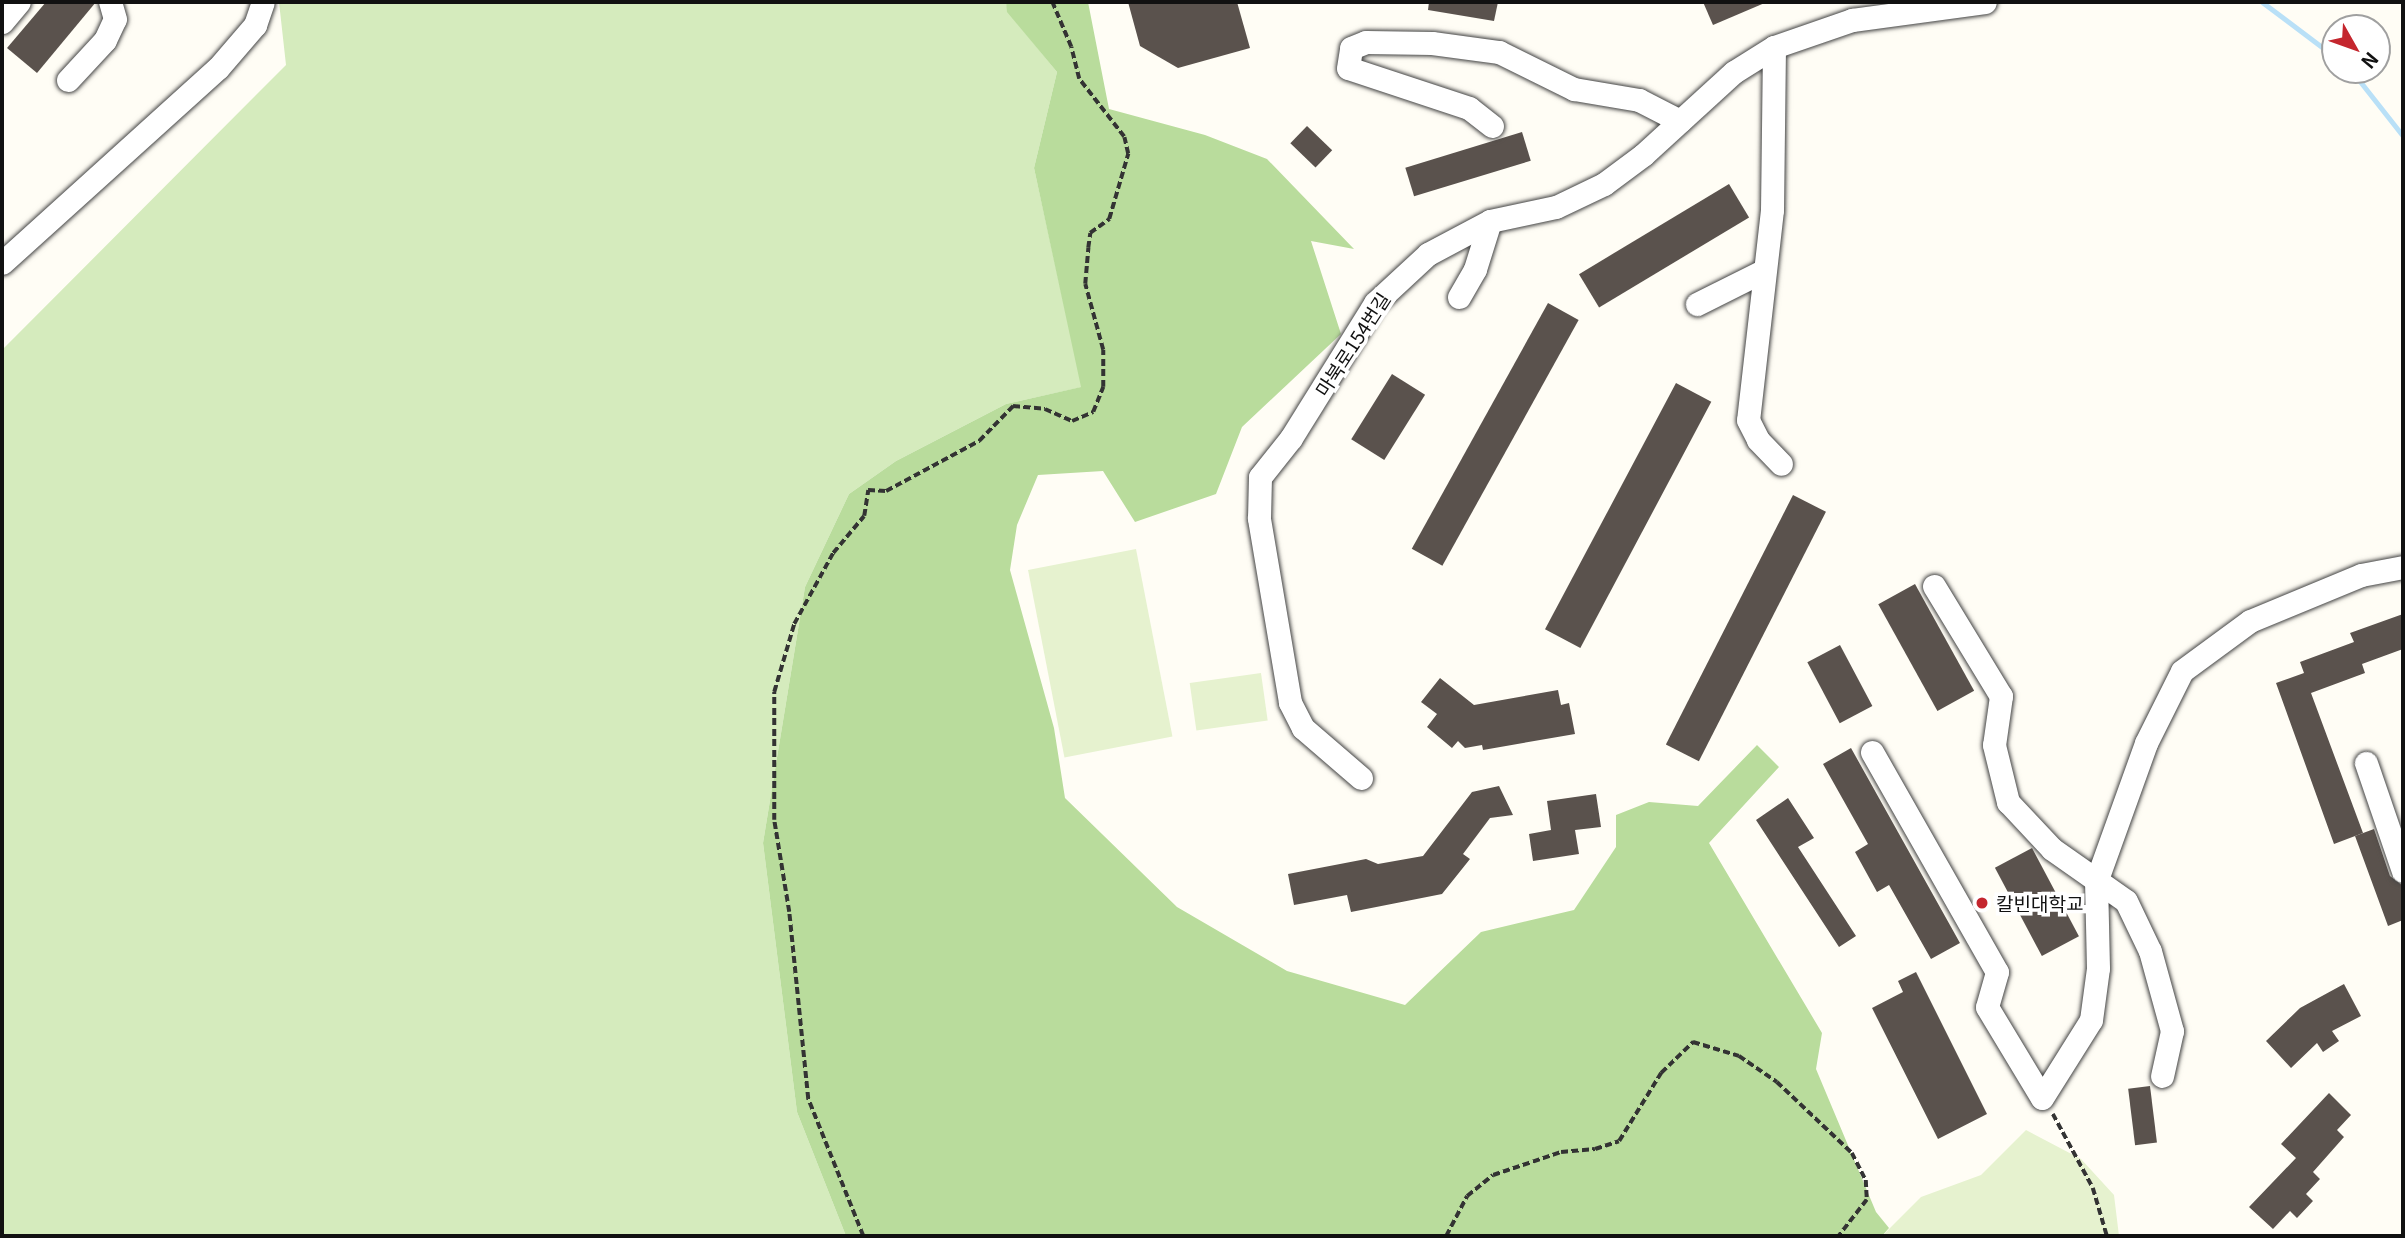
<!DOCTYPE html>
<html>
<head>
<meta charset="utf-8">
<style>
  body { margin:0 }
  #map { position:relative; width:2405px; height:1238px; overflow:hidden; background:#fffdf5; font-family:Georgia,"Noto Sans KR",serif }
  div>[style] { position:absolute }
  .green>* { inset:0; background:#d5ebbd }
  .forest>* { inset:0; background:#b9dc9c }
  .pitch>* { inset:0; background:#e6f2cf; transform-origin:0 0 }
  .stream>* { height:5px; margin:-2.5px; padding:0 2.5px; transform-origin:2.5px; border-radius:2.5px; background:#b9e0f7 }
  .building>* { inset:0; background:#5a524d; transform-origin:0 0 }
  .path>* { height:3.5px; margin-top:-1.75px; transform-origin:0; background:repeating-linear-gradient(90deg,#333 0 7px,transparent 0 10.5px) }
  .roads { filter:drop-shadow(0 0 2px #444) drop-shadow(0 0 2px #444) }
  .minor>* { height:23px; margin:-11.5px; padding:0 11.5px; transform-origin:11.5px; border-radius:11.5px; background:#fff }
  .dots>* { width:19px; height:19px; translate:-50% -50%; box-sizing:border-box; border:4px solid #fff; border-radius:50% }
  span { translate:-50% -50%; white-space:nowrap; text-align:center; line-height:1.15; -webkit-text-stroke:7px #fff; paint-order:stroke }
  .street-label { font-size:19px; color:#111 }
  .poi-label { font-size:19px; color:#111 }
  .left { translate:0 -50%; text-align:left }
  .frame { position:absolute; inset:0; border:4px solid #111; pointer-events:none }
  .north { position:absolute; left:2321px; top:14px; width:70px; height:70px; box-sizing:border-box; background:#fff; border:2px solid #a0a0a0; border-radius:50%; rotate:130deg; font-size:19px; font-weight:700; line-height:28px; text-align:center; color:#111 }
  .north::after { content:''; display:block; margin:auto; width:24px; height:32px; background:#c4262e; clip-path:polygon(50% 0,100% 100%,50% 72%,0 100%) }
</style>
</head>
<body>
<div id="map">
  <div class="green">
    <i style="clip-path:polygon(279px 2px,1006px 2px,1008px 12px,1057px 72px,1034px 168px,1082px 387px,1006px 404px,896px 461px,849px 494px,805px 587px,763px 843px,797px 1112px,846px 1236px,2px 1236px,2px 350px,286px 65px)"></i>
  </div>
  <div class="forest">
    <i style="clip-path:polygon(1006px 2px,1088px 2px,1109px 109px,1205px 135px,1267px 159px,1354px 249px,1311px 241px,1341px 334px,1242px 427px,1216px 494px,1135px 522px,1103px 471px,1038px 475px,1017px 525px,1010px 570px,1054px 728px,1065px 798px,1177px 907px,1287px 971px,1405px 1005px,1481px 932px,1574px 910px,1616px 847px,1616px 815px,1649px 802px,1698px 806px,1757px 745px,1779px 767px,1709px 843px,1822px 1033px,1816px 1069px,1876px 1212px,1889px 1228px,1882px 1236px,846px 1236px,797px 1112px,763px 843px,805px 587px,849px 494px,896px 461px,1006px 404px,1081px 387px,1034px 168px,1057px 72px,1007px 12px)"></i>
  </div>
  <div class="pitch">
    <i style="left:1136px;top:549px;width:191px;height:110px;rotate:79deg"></i>
    <i style="left:1261px;top:673px;width:48px;height:72px;rotate:82deg"></i>
    <i style="clip-path:polygon(2026px 1130px,2081px 1159px,2114px 1195px,2119px 1236px,1882px 1236px,1921px 1197px,1981px 1175px)"></i>
  </div>
  <div class="stream">
    <i style="left:2262px;top:2px;width:91px;rotate:37deg"></i>
    <i style="left:2351px;top:70px;width:84px;rotate:51.8deg"></i>
  </div>
  <div class="building">
    <i style="clip-path:polygon(46px 2px,96px 2px,37px 73px,7px 48px)"></i>
    <i style="clip-path:polygon(1128px 2px,1237px 2px,1250px 48px,1178px 68px,1140px 46px)"></i>
    <i style="clip-path:polygon(1429px 2px,1498px 2px,1494px 21px,1428px 10px)"></i>
    <i style="clip-path:polygon(1703px 2px,1767px 2px,1713px 25px)"></i>
    <i style="left:1307px;top:126px;width:35px;height:24px;rotate:44deg"></i>
    <i style="left:1522px;top:132px;width:30px;height:122px;rotate:73deg"></i>
    <i style="left:1729px;top:184px;width:39px;height:175px;rotate:59deg"></i>
    <i style="left:1548px;top:303px;width:35px;height:281px;rotate:29deg"></i>
    <i style="left:1392px;top:374px;width:39px;height:77px;rotate:32deg"></i>
    <i style="left:1676px;top:383px;width:40px;height:279px;rotate:28deg"></i>
    <i style="left:1793px;top:495px;width:37px;height:280px;rotate:27deg"></i>
    <i style="left:1915px;top:584px;width:122px;height:42px;rotate:61deg"></i>
    <i style="clip-path:polygon(2403px 614px,2403px 649px,2362px 664px,2365px 673px,2311px 693px,2363px 833px,2334px 844px,2276px 683px,2304px 673px,2300px 662px,2354px 642px,2350px 633px)"></i>
    <i style="left:1840px;top:645px;width:69px;height:37px;rotate:62deg"></i>
    <i style="clip-path:polygon(1440px 678px,1474px 705px,1558px 690px,1561px 705px,1569px 703px,1575px 734px,1483px 750px,1482px 745px,1465px 748px,1458px 741px,1452px 748px,1427px 727px,1437px 714px,1421px 702px)"></i>
    <i style="clip-path:polygon(1851px 748px,1960px 943px,1931px 959px,1889px 885px,1877px 892px,1855px 852px,1868px 844px,1823px 764px)"></i>
    <i style="clip-path:polygon(1499px 786px,1513px 815px,1490px 818px,1463px 854px,1470px 859px,1442px 894px,1351px 912px,1347px 895px,1294px 905px,1288px 874px,1366px 859px,1378px 864px,1423px 856px,1472px 792px)"></i>
    <i style="clip-path:polygon(1596px 794px,1601px 827px,1575px 830px,1579px 854px,1533px 861px,1529px 834px,1551px 830px,1547px 801px)"></i>
    <i style="clip-path:polygon(1788px 798px,1814px 838px,1798px 847px,1856px 936px,1839px 947px,1756px 820px)"></i>
    <i style="clip-path:polygon(2374px 829px,2390px 876px,2403px 886px,2403px 920px,2388px 926px,2355px 836px)"></i>
    <i style="left:2032px;top:848px;width:100px;height:42px;rotate:62deg"></i>
    <i style="clip-path:polygon(1916px 972px,1987px 1114px,1938px 1139px,1872px 1008px,1903px 992px,1898px 981px)"></i>
    <i style="clip-path:polygon(2344px 984px,2361px 1016px,2332px 1031px,2339px 1041px,2323px 1052px,2317px 1043px,2291px 1068px,2266px 1041px,2300px 1008px)"></i>
    <i style="left:2150px;top:1086px;width:57px;height:22px;rotate:83deg"></i>
    <i style="clip-path:polygon(2329px 1093px,2351px 1115px,2337px 1130px,2344px 1137px,2313px 1172px,2320px 1179px,2306px 1194px,2313px 1201px,2297px 1218px,2290px 1211px,2273px 1229px,2249px 1207px,2296px 1158px,2281px 1144px)"></i>
  </div>
  <div class="path">
    <i style="left:2053px;top:1114px;width:84px;rotate:61.6deg"></i>
    <i style="left:2093px;top:1188px;width:50px;rotate:73.7deg"></i>
    <i style="left:863px;top:1236px;width:148px;rotate:-111.9deg"></i>
    <i style="left:808px;top:1099px;width:188px;rotate:-95.8deg"></i>
    <i style="left:789px;top:912px;width:93px;rotate:-99.3deg"></i>
    <i style="left:774px;top:820px;width:128px;rotate:-90deg"></i>
    <i style="left:774px;top:692px;width:71px;rotate:-73.6deg"></i>
    <i style="left:794px;top:624px;width:81px;rotate:-61.2deg"></i>
    <i style="left:833px;top:553px;width:48px;rotate:-50deg"></i>
    <i style="left:864px;top:516px;width:26px;rotate:-81deg"></i>
    <i style="left:868px;top:490px;width:18px;rotate:3deg"></i>
    <i style="left:886px;top:491px;width:106px;rotate:-28.3deg"></i>
    <i style="left:979px;top:441px;width:49px;rotate:-45.8deg"></i>
    <i style="left:1013px;top:406px;width:32px;rotate:5deg"></i>
    <i style="left:1045px;top:409px;width:30px;rotate:24deg"></i>
    <i style="left:1072px;top:421px;width:23px;rotate:-23deg"></i>
    <i style="left:1093px;top:412px;width:27px;rotate:-68deg"></i>
    <i style="left:1103px;top:387px;width:37px;rotate:-90deg"></i>
    <i style="left:1103px;top:350px;width:68px;rotate:-105.3deg"></i>
    <i style="left:1085px;top:284px;width:36px;rotate:-85deg"></i>
    <i style="left:1088px;top:248px;width:15px;rotate:-82deg"></i>
    <i style="left:1090px;top:233px;width:24px;rotate:-36deg"></i>
    <i style="left:1109px;top:219px;width:68px;rotate:-73.7deg"></i>
    <i style="left:1128px;top:154px;width:17px;rotate:-103deg"></i>
    <i style="left:1124px;top:137px;width:73px;rotate:-127.8deg"></i>
    <i style="left:1079px;top:79px;width:33px;rotate:-104deg"></i>
    <i style="left:1071px;top:47px;width:49px;rotate:-112.9deg"></i>
    <i style="left:1446px;top:1236px;width:45px;rotate:-62.3deg"></i>
    <i style="left:1467px;top:1196px;width:33px;rotate:-39deg"></i>
    <i style="left:1493px;top:1175px;width:72px;rotate:-18.7deg"></i>
    <i style="left:1561px;top:1152px;width:34px;rotate:-5deg"></i>
    <i style="left:1595px;top:1149px;width:25px;rotate:-18deg"></i>
    <i style="left:1619px;top:1141px;width:80px;rotate:-58.3deg"></i>
    <i style="left:1661px;top:1073px;width:45px;rotate:-44.1deg"></i>
    <i style="left:1693px;top:1042px;width:48px;rotate:16.9deg"></i>
    <i style="left:1739px;top:1056px;width:46px;rotate:34.4deg"></i>
    <i style="left:1777px;top:1082px;width:103px;rotate:43.4deg"></i>
    <i style="left:1852px;top:1153px;width:30px;rotate:63deg"></i>
    <i style="left:1866px;top:1180px;width:20px;rotate:87deg"></i>
    <i style="left:1867px;top:1200px;width:46px;rotate:127.9deg"></i>
  </div>
  <div class="roads">
    <div class="minor">
      <i style="left:2px;top:22px;width:26px;rotate:-50deg"></i>
      <i style="left:1774px;top:47px;width:163px;rotate:90.7deg"></i>
      <i style="left:1772px;top:210px;width:211px;rotate:96.5deg"></i>
      <i style="left:1748px;top:420px;width:22px;rotate:63deg"></i>
      <i style="left:1758px;top:440px;width:33px;rotate:46deg"></i>
      <i style="left:68px;top:80px;width:54px;rotate:-47.2deg"></i>
      <i style="left:105px;top:40px;width:23px;rotate:-65deg"></i>
      <i style="left:115px;top:19px;width:18px;rotate:-106deg"></i>
      <i style="left:1492px;top:126px;width:29px;rotate:-142deg"></i>
      <i style="left:1469px;top:108px;width:127px;rotate:-161.7deg"></i>
      <i style="left:1348px;top:68px;width:20px;rotate:-81deg"></i>
      <i style="left:1351px;top:48px;width:16px;rotate:-22deg"></i>
      <i style="left:1366px;top:42px;width:66px;rotate:0.9deg"></i>
      <i style="left:1432px;top:43px;width:68px;rotate:7.7deg"></i>
      <i style="left:1499px;top:52px;width:84px;rotate:26.3deg"></i>
      <i style="left:1574px;top:89px;width:66px;rotate:9.6deg"></i>
      <i style="left:1639px;top:100px;width:46px;rotate:27.1deg"></i>
      <i style="left:2px;top:263px;width:291px;rotate:-42.1deg"></i>
      <i style="left:218px;top:68px;width:57px;rotate:-49.3deg"></i>
      <i style="left:255px;top:25px;width:24px;rotate:-71deg"></i>
      <i style="left:1459px;top:297px;width:32px;rotate:-60deg"></i>
      <i style="left:1475px;top:269px;width:50px;rotate:-72.6deg"></i>
      <i style="left:1697px;top:304px;width:74px;rotate:-26.6deg"></i>
      <i style="left:1934px;top:586px;width:129px;rotate:58.7deg"></i>
      <i style="left:2001px;top:696px;width:49px;rotate:98.1deg"></i>
      <i style="left:1994px;top:745px;width:59px;rotate:76.2deg"></i>
      <i style="left:2008px;top:802px;width:64px;rotate:46.9deg"></i>
      <i style="left:2052px;top:849px;width:90px;rotate:35.1deg"></i>
      <i style="left:2126px;top:901px;width:55px;rotate:64.4deg"></i>
      <i style="left:2150px;top:951px;width:83px;rotate:74.6deg"></i>
      <i style="left:2172px;top:1031px;width:46px;rotate:102.5deg"></i>
      <i style="left:1872px;top:752px;width:253px;rotate:60.4deg"></i>
      <i style="left:1997px;top:972px;width:36px;rotate:106deg"></i>
      <i style="left:1987px;top:1007px;width:106px;rotate:58.9deg"></i>
      <i style="left:2042px;top:1098px;width:92px;rotate:-57.9deg"></i>
      <i style="left:2091px;top:1020px;width:52px;rotate:-82.3deg"></i>
      <i style="left:2098px;top:968px;width:86px;rotate:-91.3deg"></i>
      <i style="left:2096px;top:882px;width:148px;rotate:-70.2deg"></i>
      <i style="left:2146px;top:743px;width:80px;rotate:-63.4deg"></i>
      <i style="left:2182px;top:671px;width:84px;rotate:-36.3deg"></i>
      <i style="left:2250px;top:621px;width:120px;rotate:-22.5deg"></i>
      <i style="left:2361px;top:575px;width:43px;rotate:-10.8deg"></i>
      <i style="left:2366px;top:763px;width:114px;rotate:71.1deg"></i>
      <i style="left:1361px;top:778px;width:77px;rotate:-139.2deg"></i>
      <i style="left:1303px;top:728px;width:29px;rotate:-117deg"></i>
      <i style="left:1290px;top:702px;width:187px;rotate:-99.6deg"></i>
      <i style="left:1259px;top:518px;width:41px;rotate:-88.6deg"></i>
      <i style="left:1260px;top:477px;width:50px;rotate:-51.5deg"></i>
      <i style="left:1291px;top:438px;width:159px;rotate:-58.1deg"></i>
      <i style="left:1375px;top:303px;width:72px;rotate:-42.8deg"></i>
      <i style="left:1428px;top:254px;width:70px;rotate:-28deg"></i>
      <i style="left:1490px;top:221px;width:67px;rotate:-12deg"></i>
      <i style="left:1556px;top:207px;width:53px;rotate:-25.6deg"></i>
      <i style="left:1604px;top:184px;width:49px;rotate:-36.6deg"></i>
      <i style="left:1643px;top:155px;width:123px;rotate:-42.4deg"></i>
      <i style="left:1734px;top:72px;width:47px;rotate:-32deg"></i>
      <i style="left:1774px;top:47px;width:83px;rotate:-19.1deg"></i>
      <i style="left:1852px;top:20px;width:134px;rotate:-7.7deg"></i>
    </div>
  </div>
  <div class="dots">
    <i style="left:1982px;top:903px;background:#c4262e"></i>
  </div>
  <div class="street-label">
    <span style="left:1352px;top:344px;rotate:-57deg">마북로154번길</span>
  </div>
  <div class="poi-label">
    <span class="left" style="left:1996px;top:903px">칼빈대학교</span>
  </div>
  <div class="frame"></div>
  <div class="north">N</div>
</div>
</body>
</html>
